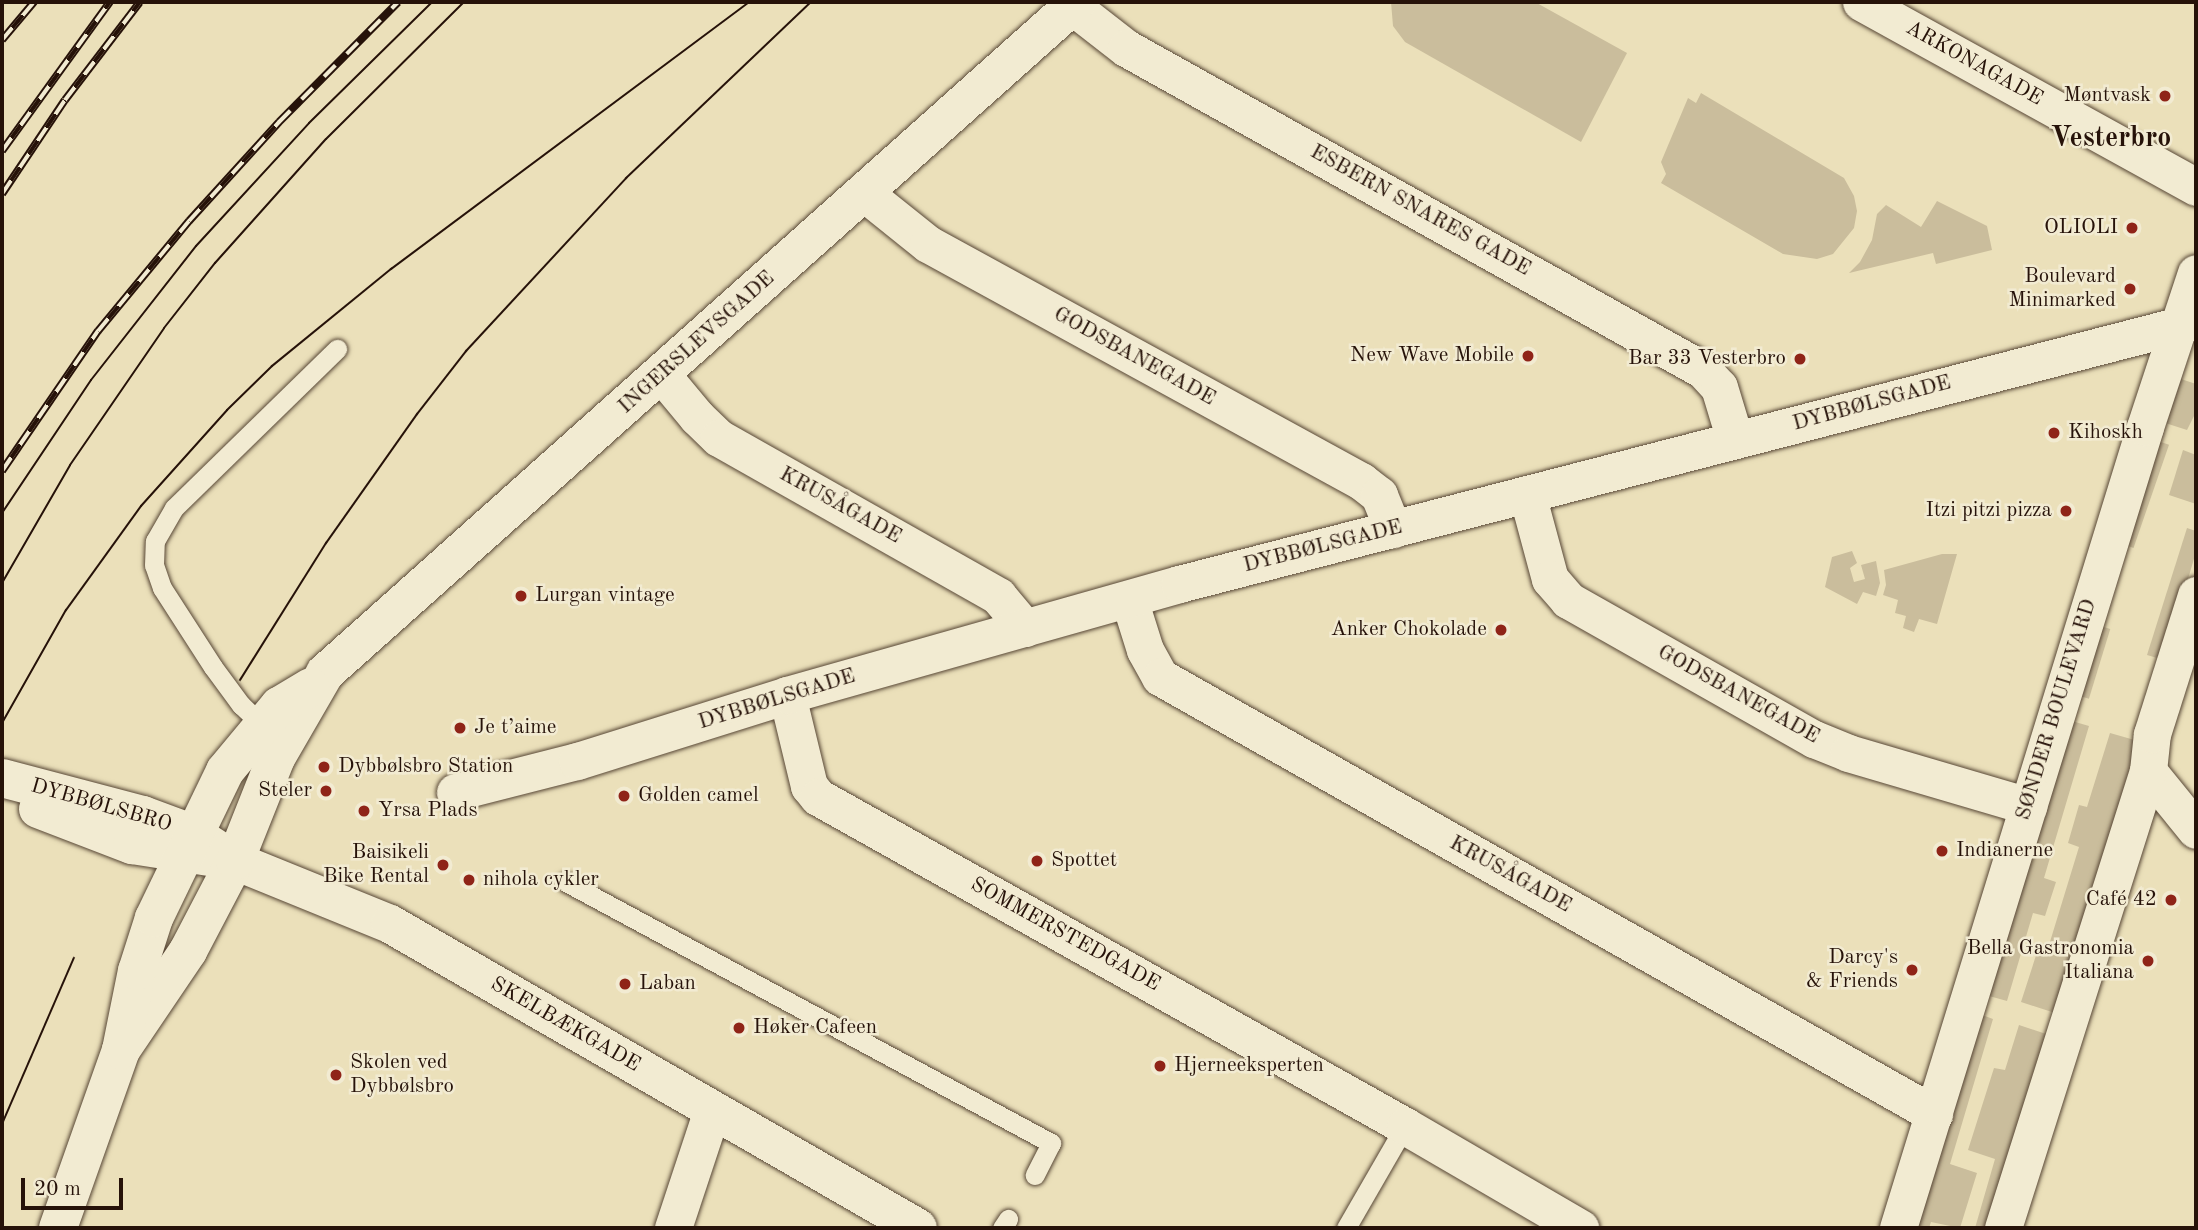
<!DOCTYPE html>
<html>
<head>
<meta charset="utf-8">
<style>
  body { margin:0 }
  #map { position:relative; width:2198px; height:1230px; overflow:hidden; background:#ebe0ba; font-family:"Old Standard TT",serif }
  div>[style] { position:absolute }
  .green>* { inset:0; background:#cabd9c; transform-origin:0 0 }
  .roads { filter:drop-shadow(0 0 2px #574635) drop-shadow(0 0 2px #574635) }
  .service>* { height:19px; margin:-9.5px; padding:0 9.5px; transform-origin:9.5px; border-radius:9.5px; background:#f2ebd2 }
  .minor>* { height:37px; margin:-18.5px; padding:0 18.5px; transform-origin:18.5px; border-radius:18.5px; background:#f2ebd2 }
  .tertiary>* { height:38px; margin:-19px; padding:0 19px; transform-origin:19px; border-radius:19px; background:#f2ebd2 }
  .tram>* { height:2px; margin:-1px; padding:0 1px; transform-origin:1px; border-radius:1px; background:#261209 }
  .rail>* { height:8px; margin-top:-4px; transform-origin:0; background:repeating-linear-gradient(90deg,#f2ebd2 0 16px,#261209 0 32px); box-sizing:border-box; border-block:2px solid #261209 }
  .dots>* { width:19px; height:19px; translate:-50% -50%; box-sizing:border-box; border:4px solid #f2ebd2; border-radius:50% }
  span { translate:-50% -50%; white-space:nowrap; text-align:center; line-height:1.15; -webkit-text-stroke:5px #f2ebd2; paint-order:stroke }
  .street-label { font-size:21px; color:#261209 }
  .poi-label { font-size:21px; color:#261209 }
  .right { translate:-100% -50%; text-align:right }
  .left { translate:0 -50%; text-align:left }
  .district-label { font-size:28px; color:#261209; font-weight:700 }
  .frame { position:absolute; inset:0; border:4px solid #261209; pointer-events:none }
  .scale { position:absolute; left:21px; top:1178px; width:102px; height:32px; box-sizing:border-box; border:4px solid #261209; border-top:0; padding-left:9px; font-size:21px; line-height:24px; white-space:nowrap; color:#261209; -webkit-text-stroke:5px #f2ebd2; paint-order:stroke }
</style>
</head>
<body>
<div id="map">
  <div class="green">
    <i style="clip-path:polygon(1391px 2px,1535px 2px,1627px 53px,1581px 142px,1405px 42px,1393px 26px)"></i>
    <i style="clip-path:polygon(1701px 93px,1844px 178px,1854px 196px,1857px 211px,1854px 228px,1833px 254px,1817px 259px,1783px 254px,1661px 183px,1666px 174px,1661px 162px,1688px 98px,1696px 103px)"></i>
    <i style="clip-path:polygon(1937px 201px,1987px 226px,1992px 250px,1936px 264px,1933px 253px,1849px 273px,1860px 262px,1872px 240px,1877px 214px,1886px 205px,1921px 227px)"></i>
    <i style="clip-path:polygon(2172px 376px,2196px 384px,2196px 412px,2187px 430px,2159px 421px)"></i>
    <i style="left:2152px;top:439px;width:18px;height:109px;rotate:19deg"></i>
    <i style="clip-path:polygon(2183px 450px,2196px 455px,2196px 504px,2169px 495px)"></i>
    <i style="clip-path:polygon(2187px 528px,2196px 531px,2196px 552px,2164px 660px,2147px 655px)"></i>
    <i style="clip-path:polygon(1852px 551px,1857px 563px,1850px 568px,1854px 582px,1865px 579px,1861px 565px,1876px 561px,1880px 583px,1876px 596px,1863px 592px,1857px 604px,1825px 587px,1832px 557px)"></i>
    <i style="clip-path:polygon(1942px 554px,1957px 554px,1937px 624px,1919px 619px,1914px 632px,1903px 628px,1906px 616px,1895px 613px,1898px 600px,1883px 595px,1886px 585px,1884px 570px)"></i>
    <i style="left:2094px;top:624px;width:17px;height:73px;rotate:17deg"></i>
    <i style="clip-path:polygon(2065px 719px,2089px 726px,2044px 878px,2056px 882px,2045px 916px,2033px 913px,2007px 1001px,1982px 994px)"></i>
    <i style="clip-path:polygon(2110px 733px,2138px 741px,2055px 1013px,2021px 1002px,2040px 943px,2049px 945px,2079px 847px,2068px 843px,2079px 805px,2087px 807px)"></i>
    <i style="clip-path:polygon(1974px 1012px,1993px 1019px,1950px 1164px,1977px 1173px,1960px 1228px,1931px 1222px,1929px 1228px,1911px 1228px)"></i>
    <i style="clip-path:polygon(2019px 1025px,2049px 1035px,1993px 1228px,1975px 1228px,1995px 1159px,1968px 1150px,1994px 1068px,2005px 1070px)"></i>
  </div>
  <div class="roads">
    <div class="service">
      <i style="left:261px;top:724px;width:28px;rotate:-136deg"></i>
      <i style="left:241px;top:705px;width:47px;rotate:-126.4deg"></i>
      <i style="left:213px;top:667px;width:94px;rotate:-122.8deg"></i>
      <i style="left:162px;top:588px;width:24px;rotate:-109deg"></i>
      <i style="left:154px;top:565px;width:24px;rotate:-88deg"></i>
      <i style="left:155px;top:541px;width:38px;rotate:-60deg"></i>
      <i style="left:174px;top:508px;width:228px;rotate:-44.3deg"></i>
      <i style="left:566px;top:882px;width:551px;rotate:28.29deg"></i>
      <i style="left:1051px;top:1143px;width:36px;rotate:117deg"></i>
      <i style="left:1002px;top:1228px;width:11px;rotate:-56deg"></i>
      <i style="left:1346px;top:1228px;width:118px;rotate:-60deg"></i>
    </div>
    <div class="minor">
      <i style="left:1861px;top:2px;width:383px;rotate:28.9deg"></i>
      <i style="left:1072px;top:6px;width:68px;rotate:37.9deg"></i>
      <i style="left:1126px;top:48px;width:661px;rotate:29.16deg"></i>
      <i style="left:1703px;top:370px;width:23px;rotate:47deg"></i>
      <i style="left:1719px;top:387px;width:55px;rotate:73.2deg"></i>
      <i style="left:863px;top:192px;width:83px;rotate:38.7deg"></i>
      <i style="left:928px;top:244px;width:494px;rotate:28.7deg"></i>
      <i style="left:1361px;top:481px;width:23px;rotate:38deg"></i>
      <i style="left:1379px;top:495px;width:37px;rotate:68deg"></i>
      <i style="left:662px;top:375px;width:55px;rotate:50.2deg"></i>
      <i style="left:697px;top:417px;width:30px;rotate:44deg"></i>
      <i style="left:719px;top:438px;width:321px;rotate:29.5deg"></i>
      <i style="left:998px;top:596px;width:42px;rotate:49.8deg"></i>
      <i style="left:1527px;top:494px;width:88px;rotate:74.9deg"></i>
      <i style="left:1550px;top:579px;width:28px;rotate:49deg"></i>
      <i style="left:1568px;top:600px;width:283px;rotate:29.5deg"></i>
      <i style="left:1814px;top:739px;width:37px;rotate:22deg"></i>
      <i style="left:1848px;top:753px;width:188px;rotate:16.4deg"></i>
      <i style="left:1129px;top:599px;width:53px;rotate:72.6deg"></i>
      <i style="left:1145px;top:650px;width:31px;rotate:61deg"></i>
      <i style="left:1160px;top:677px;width:889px;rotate:29.45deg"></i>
      <i style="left:787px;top:695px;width:94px;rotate:76.4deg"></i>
      <i style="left:809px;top:786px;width:14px;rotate:51deg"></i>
      <i style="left:818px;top:797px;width:673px;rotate:29.27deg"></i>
      <i style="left:1405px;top:1126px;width:203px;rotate:30.2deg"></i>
      <i style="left:2148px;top:771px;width:76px;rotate:50.9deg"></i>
      <i style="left:455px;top:792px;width:126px;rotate:-14.3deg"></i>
      <i style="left:577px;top:761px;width:220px;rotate:-17.4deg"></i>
      <i style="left:787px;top:695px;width:407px;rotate:-15.8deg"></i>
      <i style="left:1179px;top:584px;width:1050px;rotate:-14.5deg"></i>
      <i style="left:673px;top:1228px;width:124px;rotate:-71.7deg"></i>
      <i style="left:1898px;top:1228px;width:838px;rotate:-72.86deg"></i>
      <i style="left:2145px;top:427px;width:162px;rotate:-71.7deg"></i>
      <i style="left:2003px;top:1228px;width:479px;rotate:-72.4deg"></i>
      <i style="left:2148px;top:771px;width:37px;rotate:-84deg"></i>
      <i style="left:2152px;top:734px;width:146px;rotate:-72.4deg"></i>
    </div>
    <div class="tertiary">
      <i style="left:2px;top:778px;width:146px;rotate:14.7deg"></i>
      <i style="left:143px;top:815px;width:54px;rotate:20.4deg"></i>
      <i style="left:194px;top:834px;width:49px;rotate:33.4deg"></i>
      <i style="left:235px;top:861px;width:167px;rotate:22.1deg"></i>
      <i style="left:390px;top:924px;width:609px;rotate:29.93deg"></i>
      <i style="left:38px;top:809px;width:101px;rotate:21deg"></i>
      <i style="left:132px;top:845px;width:78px;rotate:8.9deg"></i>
      <i style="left:121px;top:1050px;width:120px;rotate:-55.9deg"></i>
      <i style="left:188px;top:951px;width:102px;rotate:-62.4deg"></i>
      <i style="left:235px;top:861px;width:111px;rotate:-68.3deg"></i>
      <i style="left:276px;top:758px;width:98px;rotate:-60deg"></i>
      <i style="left:325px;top:673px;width:1008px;rotate:-41.74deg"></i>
      <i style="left:58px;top:1228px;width:189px;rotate:-70.5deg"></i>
      <i style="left:121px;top:1050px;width:81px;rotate:-78.6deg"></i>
      <i style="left:137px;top:971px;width:56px;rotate:-72.2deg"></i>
      <i style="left:154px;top:918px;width:163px;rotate:-64.2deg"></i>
      <i style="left:225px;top:771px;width:85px;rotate:-50.3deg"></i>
      <i style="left:279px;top:706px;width:37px;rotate:-31deg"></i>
    </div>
  </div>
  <div class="tram">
    <i style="left:2px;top:513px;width:160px;rotate:-56.2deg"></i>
    <i style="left:91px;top:380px;width:170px;rotate:-51.9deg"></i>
    <i style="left:196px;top:246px;width:167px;rotate:-47.4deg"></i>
    <i style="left:309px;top:123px;width:173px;rotate:-44.5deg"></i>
    <i style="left:2px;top:583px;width:136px;rotate:-60deg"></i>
    <i style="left:70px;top:465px;width:166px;rotate:-55.5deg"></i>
    <i style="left:164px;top:328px;width:83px;rotate:-51.9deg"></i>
    <i style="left:215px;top:263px;width:166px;rotate:-48.2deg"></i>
    <i style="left:326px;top:139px;width:194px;rotate:-44.8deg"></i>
    <i style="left:240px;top:680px;width:162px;rotate:-57.9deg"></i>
    <i style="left:326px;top:543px;width:158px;rotate:-54.8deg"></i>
    <i style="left:417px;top:414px;width:80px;rotate:-52.1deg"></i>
    <i style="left:466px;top:351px;width:236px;rotate:-47.2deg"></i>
    <i style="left:626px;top:178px;width:255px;rotate:-43.6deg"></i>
    <i style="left:2px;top:723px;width:130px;rotate:-60.5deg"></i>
    <i style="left:66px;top:610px;width:128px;rotate:-54.2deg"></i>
    <i style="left:141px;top:506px;width:129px;rotate:-48.1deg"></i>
    <i style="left:227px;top:410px;width:63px;rotate:-44.4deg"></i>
    <i style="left:272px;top:366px;width:154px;rotate:-39.2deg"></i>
    <i style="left:391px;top:269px;width:447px;rotate:-36.7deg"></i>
    <i style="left:2px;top:1124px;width:181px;rotate:-66.6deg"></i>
  </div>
  <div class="rail">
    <i style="left:2px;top:40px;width:50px;rotate:-49.9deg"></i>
    <i style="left:2px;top:151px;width:184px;rotate:-54.1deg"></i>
    <i style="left:2px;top:194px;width:113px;rotate:-56.2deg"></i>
    <i style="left:65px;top:100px;width:123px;rotate:-52.6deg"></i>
    <i style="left:2px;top:471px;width:170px;rotate:-55.6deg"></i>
    <i style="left:98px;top:331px;width:143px;rotate:-50.4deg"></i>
    <i style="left:189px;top:221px;width:134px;rotate:-47.7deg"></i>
    <i style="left:279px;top:122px;width:169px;rotate:-45.2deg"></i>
  </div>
  <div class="dots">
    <i style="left:2165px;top:96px;background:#8f2418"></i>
    <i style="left:2132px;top:228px;background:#8f2418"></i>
    <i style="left:2130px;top:289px;background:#8f2418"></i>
    <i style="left:1528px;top:356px;background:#8f2418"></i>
    <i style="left:1800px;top:359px;background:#8f2418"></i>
    <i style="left:2054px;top:433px;background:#8f2418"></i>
    <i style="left:2066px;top:511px;background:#8f2418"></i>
    <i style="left:521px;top:596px;background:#8f2418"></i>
    <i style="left:1501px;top:630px;background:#8f2418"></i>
    <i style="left:460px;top:728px;background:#8f2418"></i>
    <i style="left:324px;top:767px;background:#8f2418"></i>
    <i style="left:326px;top:791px;background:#8f2418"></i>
    <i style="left:624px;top:796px;background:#8f2418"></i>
    <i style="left:364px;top:811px;background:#8f2418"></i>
    <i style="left:1942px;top:851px;background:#8f2418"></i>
    <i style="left:1037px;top:861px;background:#8f2418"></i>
    <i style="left:443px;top:865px;background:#8f2418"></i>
    <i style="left:469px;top:880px;background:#8f2418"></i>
    <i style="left:2171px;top:900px;background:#8f2418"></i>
    <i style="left:2148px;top:961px;background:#8f2418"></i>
    <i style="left:1912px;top:970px;background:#8f2418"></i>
    <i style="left:625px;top:984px;background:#8f2418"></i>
    <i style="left:739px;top:1028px;background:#8f2418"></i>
    <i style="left:1160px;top:1066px;background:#8f2418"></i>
    <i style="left:336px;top:1075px;background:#8f2418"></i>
  </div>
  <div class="street-label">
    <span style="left:1974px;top:64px;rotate:29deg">ARKONAGADE</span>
    <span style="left:1420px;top:211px;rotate:29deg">ESBERN SNARES GADE</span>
    <span style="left:697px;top:343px;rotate:-42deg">INGERSLEVSGADE</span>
    <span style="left:1134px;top:357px;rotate:29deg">GODSBANEGADE</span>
    <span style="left:1872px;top:404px;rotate:-15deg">DYBBØLSGADE</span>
    <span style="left:840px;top:506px;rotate:29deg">KRUSÅGADE</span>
    <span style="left:1323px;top:547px;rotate:-14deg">DYBBØLSGADE</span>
    <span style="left:1738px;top:695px;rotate:29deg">GODSBANEGADE</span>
    <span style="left:777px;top:700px;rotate:-17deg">DYBBØLSGADE</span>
    <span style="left:2057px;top:710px;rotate:-73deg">SØNDER BOULEVARD</span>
    <span style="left:101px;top:806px;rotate:16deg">DYBBØLSBRO</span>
    <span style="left:1510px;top:875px;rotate:29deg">KRUSÅGADE</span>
    <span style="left:1065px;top:935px;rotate:29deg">SOMMERSTEDGADE</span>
    <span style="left:565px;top:1025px;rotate:30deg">SKELBÆKGADE</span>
  </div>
  <div class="poi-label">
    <span class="right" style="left:2151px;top:96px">Møntvask</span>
    <span class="right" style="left:2118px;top:228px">OLIOLI</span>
    <span class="right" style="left:2116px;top:289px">Boulevard<br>Minimarked</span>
    <span class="right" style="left:1514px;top:356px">New Wave Mobile</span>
    <span class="right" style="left:1786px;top:359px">Bar 33 Vesterbro</span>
    <span class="left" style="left:2068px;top:433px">Kihoskh</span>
    <span class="right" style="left:2052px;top:511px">Itzi pitzi pizza</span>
    <span class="left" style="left:535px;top:596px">Lurgan vintage</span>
    <span class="right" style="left:1487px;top:630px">Anker Chokolade</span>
    <span class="left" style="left:474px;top:728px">Je t’aime</span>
    <span class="left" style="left:338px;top:767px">Dybbølsbro Station</span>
    <span class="right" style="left:312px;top:791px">Steler</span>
    <span class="left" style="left:638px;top:796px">Golden camel</span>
    <span class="left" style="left:378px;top:811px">Yrsa Plads</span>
    <span class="left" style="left:1956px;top:851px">Indianerne</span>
    <span class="right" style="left:429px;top:865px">Baisikeli<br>Bike Rental</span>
    <span class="left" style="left:1051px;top:861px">Spottet</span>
    <span class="left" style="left:483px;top:880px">nihola cykler</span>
    <span class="right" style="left:2157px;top:900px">Café 42</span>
    <span class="right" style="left:2134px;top:961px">Bella Gastronomia<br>Italiana</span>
    <span class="right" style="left:1898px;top:970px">Darcy's<br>&amp; Friends</span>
    <span class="left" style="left:639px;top:984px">Laban</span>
    <span class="left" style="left:753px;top:1028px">Høker Cafeen</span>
    <span class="left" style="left:350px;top:1075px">Skolen ved<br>Dybbølsbro</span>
    <span class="left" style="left:1174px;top:1066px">Hjerneeksperten</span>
  </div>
  <div class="district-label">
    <span style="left:2111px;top:139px">Vesterbro</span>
  </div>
  <div class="frame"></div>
  <div class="scale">20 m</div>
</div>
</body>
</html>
